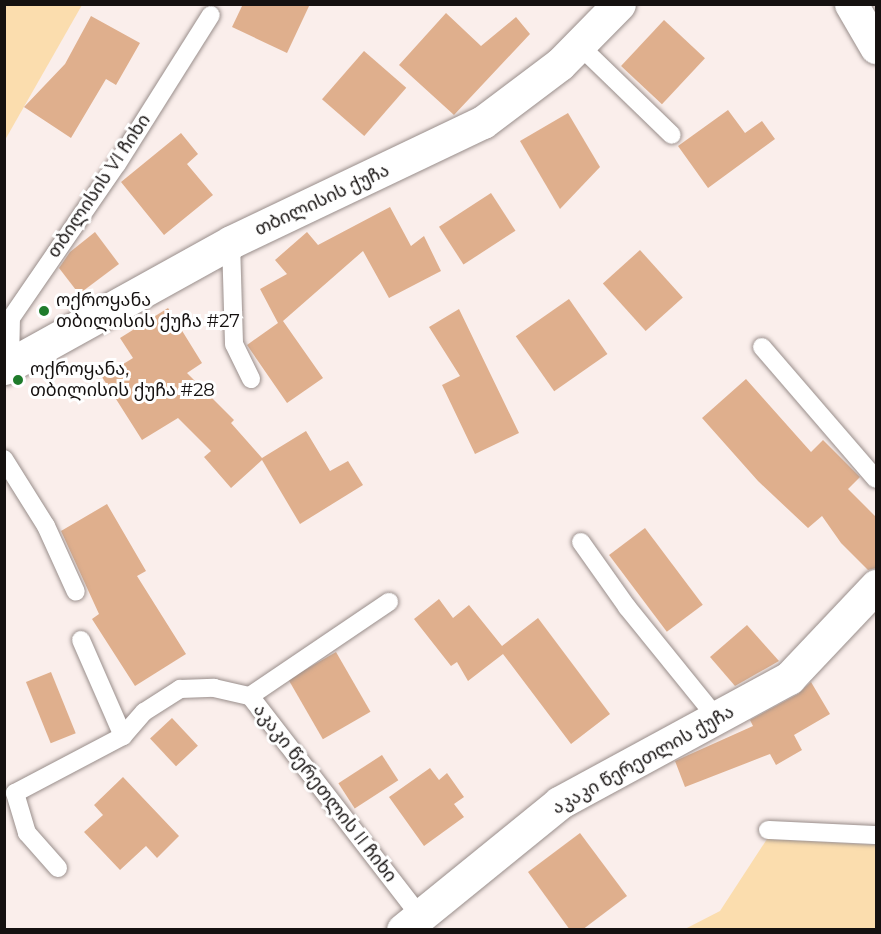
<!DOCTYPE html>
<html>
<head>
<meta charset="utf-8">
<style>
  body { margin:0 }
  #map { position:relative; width:881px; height:934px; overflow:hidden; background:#faeeeb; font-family:Montserrat,"Noto Sans Georgian",sans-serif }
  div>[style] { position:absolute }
  .green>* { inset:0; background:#fbddae }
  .building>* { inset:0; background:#dfaf8d; transform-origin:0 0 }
  .roads { filter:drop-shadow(0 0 2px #998e8b) drop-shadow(0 0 2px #998e8b) }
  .lane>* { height:18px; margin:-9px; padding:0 9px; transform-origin:9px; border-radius:9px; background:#fff }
  .street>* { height:33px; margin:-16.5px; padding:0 16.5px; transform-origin:16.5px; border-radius:16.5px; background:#fff }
  .dots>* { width:16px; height:16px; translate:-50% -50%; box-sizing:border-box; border:3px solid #fff; border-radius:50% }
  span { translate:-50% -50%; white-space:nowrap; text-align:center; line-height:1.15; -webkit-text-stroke:6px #fff; paint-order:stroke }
  .street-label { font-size:18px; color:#151110 }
  .poi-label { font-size:18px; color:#151110 }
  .left { translate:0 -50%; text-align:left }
  .frame { position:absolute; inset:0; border:6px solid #151110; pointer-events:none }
</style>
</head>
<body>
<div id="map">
  <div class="green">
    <i style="clip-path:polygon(5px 4px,82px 5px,5px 140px,4px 5px)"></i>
    <i style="clip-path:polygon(767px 839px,876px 845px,876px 929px,685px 929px,720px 911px)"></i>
  </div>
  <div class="building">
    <i style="clip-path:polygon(243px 4px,310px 4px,287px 53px,232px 27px)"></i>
    <i style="clip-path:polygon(446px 13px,481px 46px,516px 17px,530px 34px,454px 115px,399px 65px)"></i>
    <i style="clip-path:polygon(91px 16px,140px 43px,116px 85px,106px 79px,71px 138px,24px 107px,65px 64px)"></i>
    <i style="left:664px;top:20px;width:56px;height:63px;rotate:43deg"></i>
    <i style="left:364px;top:51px;width:56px;height:64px;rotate:41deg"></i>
    <i style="clip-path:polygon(728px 110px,745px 133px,762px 121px,775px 139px,708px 188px,678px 146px)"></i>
    <i style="clip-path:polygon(568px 113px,600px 167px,560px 209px,520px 141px)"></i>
    <i style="clip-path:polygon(181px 133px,198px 154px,187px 164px,213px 195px,164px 235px,121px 182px)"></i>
    <i style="left:491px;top:193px;width:45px;height:62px;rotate:57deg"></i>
    <i style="clip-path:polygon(390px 207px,411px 246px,424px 236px,441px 271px,389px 298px,363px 251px,283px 321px,323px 378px,287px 403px,247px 345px,278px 323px,260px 289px,287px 274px,275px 260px,307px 232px,318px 245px)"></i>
    <i style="clip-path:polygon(95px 232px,119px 264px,79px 294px,59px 268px,70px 252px)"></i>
    <i style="left:640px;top:250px;width:64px;height:50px;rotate:48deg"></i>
    <i style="left:569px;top:299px;width:67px;height:65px;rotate:55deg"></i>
    <i style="clip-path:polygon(168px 308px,202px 363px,187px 373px,234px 420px,231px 423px,262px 458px,306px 431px,330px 471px,348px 461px,363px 485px,300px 524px,262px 460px,231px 488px,204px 457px,211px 451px,178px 418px,142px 440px,102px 377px,133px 358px,120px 338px)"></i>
    <i style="clip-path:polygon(459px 309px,519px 433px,475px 454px,442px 385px,460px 376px,429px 327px)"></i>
    <i style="clip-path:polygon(746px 379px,811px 452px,823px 440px,860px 477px,848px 489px,876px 517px,876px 568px,868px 570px,841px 543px,822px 516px,808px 528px,758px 481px,702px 418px)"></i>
    <i style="clip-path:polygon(107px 504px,146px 571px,137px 576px,186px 654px,135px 686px,92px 619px,99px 614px,61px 531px)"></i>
    <i style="left:645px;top:528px;width:96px;height:45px;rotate:53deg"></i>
    <i style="clip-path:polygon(439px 599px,453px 618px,469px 605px,502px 646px,538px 618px,610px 714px,571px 744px,503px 654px,468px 681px,457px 662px,451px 666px,414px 619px)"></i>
    <i style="clip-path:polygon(747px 625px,779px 661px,735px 686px,710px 657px)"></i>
    <i style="left:336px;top:652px;width:69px;height:55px;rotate:60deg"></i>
    <i style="left:51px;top:672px;width:66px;height:27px;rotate:68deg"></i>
    <i style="clip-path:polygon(811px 682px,830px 714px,794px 735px,802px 750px,776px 765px,770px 754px,685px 787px,675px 761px,753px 726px,750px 720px,798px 694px)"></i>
    <i style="left:172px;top:718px;width:38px;height:30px;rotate:47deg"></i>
    <i style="left:382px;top:755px;width:30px;height:52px;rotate:57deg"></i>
    <i style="clip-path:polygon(430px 768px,439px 780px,447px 773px,464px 797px,454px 804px,464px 817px,424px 846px,389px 797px)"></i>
    <i style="clip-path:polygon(123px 777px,179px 836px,157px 858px,146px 846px,120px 870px,84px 832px,103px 815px,94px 805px)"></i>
    <i style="clip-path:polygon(580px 833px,627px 896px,582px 930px,570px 930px,528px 872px)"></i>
  </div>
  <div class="roads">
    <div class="lane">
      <i style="left:579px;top:45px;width:129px;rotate:44.1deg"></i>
      <i style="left:231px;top:242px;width:102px;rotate:88.3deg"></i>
      <i style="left:234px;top:344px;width:39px;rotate:64deg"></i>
      <i style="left:762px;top:347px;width:174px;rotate:49.2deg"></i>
      <i style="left:10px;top:364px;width:46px;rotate:-88.8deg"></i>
      <i style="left:11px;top:318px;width:187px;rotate:-55.5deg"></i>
      <i style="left:117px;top:164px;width:176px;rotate:-57.8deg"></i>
      <i style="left:4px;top:459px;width:79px;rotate:57.9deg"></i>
      <i style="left:46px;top:526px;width:72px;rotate:65.6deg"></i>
      <i style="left:581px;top:542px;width:80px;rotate:54.7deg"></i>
      <i style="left:627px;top:607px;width:141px;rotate:51deg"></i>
      <i style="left:81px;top:640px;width:105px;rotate:66.4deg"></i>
      <i style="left:250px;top:696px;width:168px;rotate:-34.1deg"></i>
      <i style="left:768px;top:830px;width:108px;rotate:2.7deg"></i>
      <i style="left:58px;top:868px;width:47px;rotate:-131.5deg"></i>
      <i style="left:27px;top:833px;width:42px;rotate:-106.7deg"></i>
      <i style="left:15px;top:793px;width:122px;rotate:-27.8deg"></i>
      <i style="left:123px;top:736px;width:32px;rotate:-49deg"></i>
      <i style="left:144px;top:712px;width:43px;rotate:-32.6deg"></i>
      <i style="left:180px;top:689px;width:34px;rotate:-2deg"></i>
      <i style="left:214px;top:688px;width:37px;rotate:13deg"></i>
      <i style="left:250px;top:696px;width:277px;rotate:52.3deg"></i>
    </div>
    <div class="street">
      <i style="left:851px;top:4px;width:50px;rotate:59.8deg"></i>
      <i style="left:4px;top:368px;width:260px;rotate:-29deg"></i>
      <i style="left:231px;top:242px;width:279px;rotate:-25.5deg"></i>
      <i style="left:483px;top:122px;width:96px;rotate:-37deg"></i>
      <i style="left:560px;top:64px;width:84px;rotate:-45.5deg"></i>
      <i style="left:403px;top:930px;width:201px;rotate:-39.1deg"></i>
      <i style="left:559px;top:803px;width:262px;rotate:-28.5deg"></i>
      <i style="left:789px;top:678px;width:127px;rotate:-46.6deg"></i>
    </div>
  </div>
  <div class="dots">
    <i style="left:44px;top:311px;background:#1f7b2b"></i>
    <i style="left:18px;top:380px;background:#1f7b2b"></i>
  </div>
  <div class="street-label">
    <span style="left:99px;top:186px;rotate:-56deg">თბილისის VI ჩიხი</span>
    <span style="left:322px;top:200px;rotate:-25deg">თბილისის ქუჩა</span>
    <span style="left:643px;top:760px;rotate:-29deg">აკაკი წერეთლის ქუჩა</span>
    <span style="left:325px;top:793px;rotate:52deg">აკაკი წერეთლის II ჩიხი</span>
  </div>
  <div class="poi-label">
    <span class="left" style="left:56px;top:311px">ოქროყანა<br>თბილისის ქუჩა #27</span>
    <span class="left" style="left:30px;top:380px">ოქროყანა,<br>თბილისის ქუჩა #28</span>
  </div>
  <div class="frame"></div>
</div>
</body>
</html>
